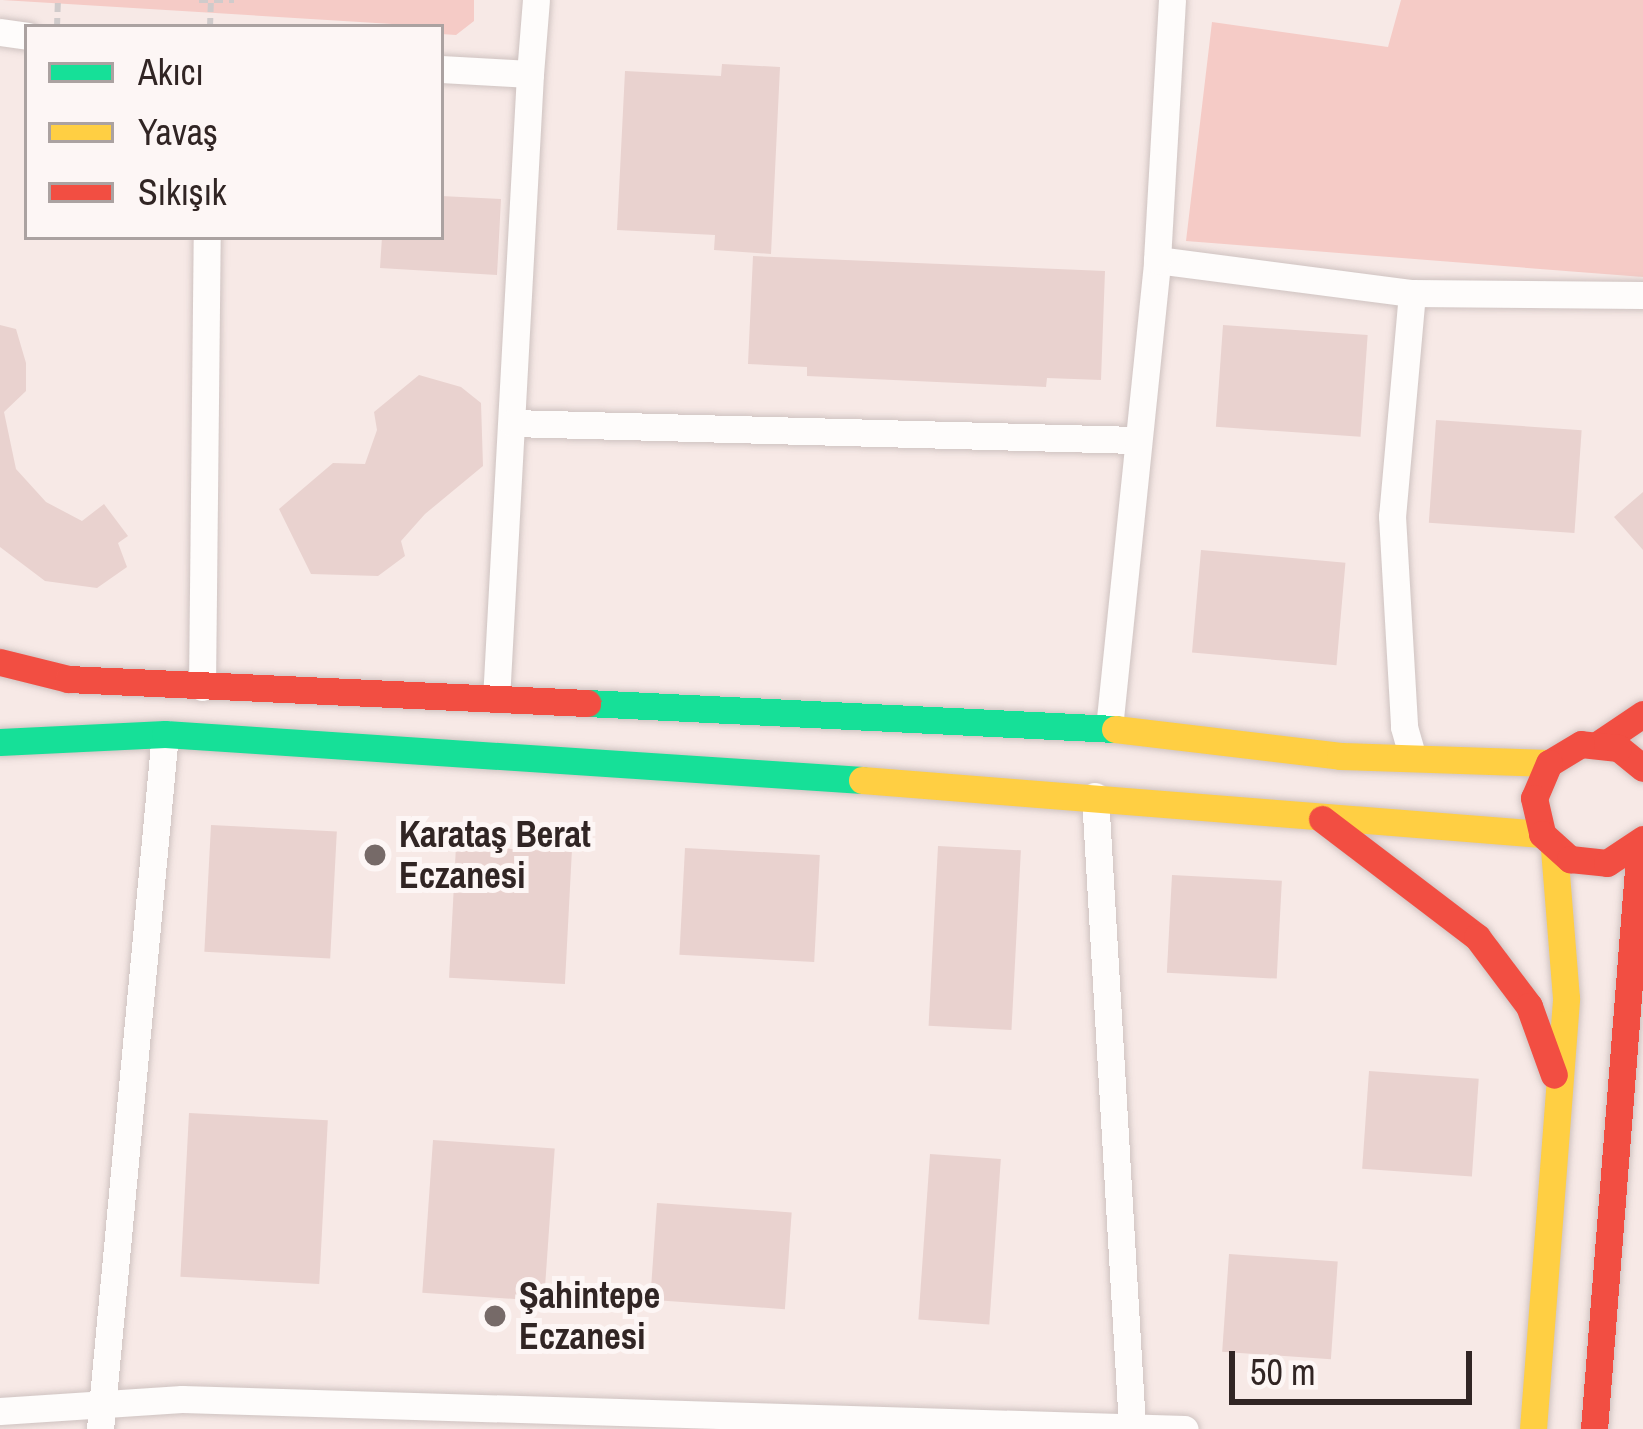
<!DOCTYPE html>
<html>
<head>
<meta charset="utf-8">
<style>
  body { margin:0 }
  #map { position:relative; width:1643px; height:1429px; overflow:hidden; background:#f7e9e6; font-family:"Archivo Narrow",sans-serif }
  div>[style] { position:absolute }
  .green>* { inset:0; background:#f5cbc6 }
  .building>* { inset:0; background:#e9d2cf; transform-origin:0 0 }
  .path>* { height:6px; margin-top:-3px; transform-origin:0; background:repeating-linear-gradient(90deg,#d0cbcb 0 9px,transparent 0 15px) }
  .roads { filter:drop-shadow(0 0 3px #cfc3c1) drop-shadow(0 0 3px #cfc3c1) }
  .street>* { height:27px; margin:-13.5px; padding:0 13.5px; transform-origin:13.5px; border-radius:13.5px; background:#fefcfb }
  .fast>* { height:27px; margin:-13.5px; padding:0 13.5px; transform-origin:13.5px; border-radius:13.5px; background:#16e098 }
  .slow>* { height:27px; margin:-13.5px; padding:0 13.5px; transform-origin:13.5px; border-radius:13.5px; background:#ffcf43 }
  .jam>* { height:27px; margin:-13.5px; padding:0 13.5px; transform-origin:13.5px; border-radius:13.5px; background:#f24e42 }
  .dots>* { width:33px; height:33px; translate:-50% -50%; box-sizing:border-box; border:6px solid #fdf6f5; border-radius:50% }
  span { translate:-50% -50%; white-space:nowrap; text-align:center; line-height:1.15; -webkit-text-stroke:10px #fdf6f5; paint-order:stroke }
  .poi-label { font-size:36px; color:#312524; font-weight:700 }
  .left { translate:0 -50%; text-align:left }
  .legend { position:absolute; left:24px; top:24px; width:420px; height:216px; box-sizing:border-box; background:#fdf6f5; border:3px solid #aba2a1; margin:0; padding:15px 21px; list-style:none; font-size:36px; color:#312524 }
  .legend li { display:flex; align-items:center; gap:24px; height:60px }
  .legend b { width:60px; border:3px solid #aba2a1 }
  .scale { position:absolute; left:1229px; top:1351px; width:243px; height:54px; box-sizing:border-box; border:6px solid #312524; border-top:0; padding-left:15px; font-size:36px; line-height:42px; white-space:nowrap; color:#312524; -webkit-text-stroke:9px #fdf6f5; paint-order:stroke }
</style>
</head>
<body>
<div id="map">
  <div class="green">
    <i style="clip-path:polygon(2px 0,474px 0,474px 21px,456px 35px,441px 34px,441px 27px)"></i>
    <i style="clip-path:polygon(1401px 0,1643px 0,1643px 277px,1186px 241px,1212px 22px,1388px 47px)"></i>
  </div>
  <div class="building">
    <i style="clip-path:polygon(722px 64px,780px 67px,771px 254px,714px 250px,715px 235px,617px 230px,625px 71px,721px 76px)"></i>
    <i style="clip-path:polygon(441px 196px,501px 199px,497px 275px,380px 268px,382px 237px,441px 237px)"></i>
    <i style="clip-path:polygon(753px 256px,1105px 271px,1101px 380px,1047px 378px,1046px 387px,807px 376px,807px 367px,748px 364px)"></i>
    <i style="clip-path:polygon(0 325px,16px 329px,26px 363px,26px 391px,4px 412px,16px 469px,46px 502px,82px 521px,104px 504px,128px 536px,118px 543px,127px 567px,97px 588px,45px 581px,0 547px)"></i>
    <i style="left:1223px;top:325px;width:145px;height:102px;rotate:4deg"></i>
    <i style="clip-path:polygon(419px 375px,461px 387px,481px 403px,483px 466px,425px 514px,401px 541px,405px 556px,378px 576px,311px 574px,279px 509px,333px 463px,365px 464px,377px 430px,374px 412px)"></i>
    <i style="left:1436px;top:420px;width:146px;height:103px;rotate:4deg"></i>
    <i style="clip-path:polygon(1643px 492px,1643px 550px,1614px 517px)"></i>
    <i style="left:1201px;top:550px;width:145px;height:103px;rotate:5deg"></i>
    <i style="left:211px;top:825px;width:126px;height:127px;rotate:3deg"></i>
    <i style="left:456px;top:846px;width:116px;height:132px;rotate:3deg"></i>
    <i style="left:938px;top:846px;width:83px;height:180px;rotate:3deg"></i>
    <i style="left:685px;top:848px;width:135px;height:107px;rotate:3deg"></i>
    <i style="left:1172px;top:875px;width:110px;height:98px;rotate:3deg"></i>
    <i style="left:1369px;top:1071px;width:110px;height:98px;rotate:4deg"></i>
    <i style="left:189px;top:1113px;width:139px;height:164px;rotate:3deg"></i>
    <i style="left:433px;top:1140px;width:122px;height:153px;rotate:4deg"></i>
    <i style="left:930px;top:1154px;width:71px;height:166px;rotate:4deg"></i>
    <i style="left:657px;top:1203px;width:135px;height:97px;rotate:4deg"></i>
    <i style="left:1229px;top:1254px;width:109px;height:98px;rotate:4deg"></i>
  </div>
  <div class="path">
    <i style="left:199px;top:0;width:35px"></i>
    <i style="left:57px;top:27px;width:27px;rotate:-88deg"></i>
    <i style="left:210px;top:27px;width:26px;rotate:-88deg"></i>
  </div>
  <div class="roads">
    <div class="street">
      <i style="left:0;top:32px;width:27px;rotate:8deg"></i>
      <i style="left:441px;top:69px;width:89px;rotate:3.2deg"></i>
      <i style="left:530px;top:74px;width:626px;rotate:93.11deg"></i>
      <i style="left:530px;top:74px;width:74px;rotate:-85.4deg"></i>
      <i style="left:1157px;top:260px;width:257px;rotate:7.4deg"></i>
      <i style="left:1412px;top:293px;width:231px;rotate:0.5deg"></i>
      <i style="left:1412px;top:293px;width:224px;rotate:95.1deg"></i>
      <i style="left:1392px;top:516px;width:211px;rotate:86.7deg"></i>
      <i style="left:1404px;top:727px;width:32px;rotate:74deg"></i>
      <i style="left:512px;top:423px;width:624px;rotate:1.56deg"></i>
      <i style="left:202px;top:687px;width:450px;rotate:-89.4deg"></i>
      <i style="left:1109px;top:728px;width:470px;rotate:-84.1deg"></i>
      <i style="left:1157px;top:260px;width:260px;rotate:-86.7deg"></i>
      <i style="left:1095px;top:796px;width:632px;rotate:86.64deg"></i>
      <i style="left:0;top:1411px;width:182px;rotate:-3.8deg"></i>
      <i style="left:182px;top:1399px;width:1003px;rotate:1.71deg"></i>
      <i style="left:100px;top:1429px;width:698px;rotate:-84.66deg"></i>
    </div>
    <div class="fast">
      <i style="left:587px;top:703px;width:529px;rotate:2.82deg"></i>
      <i style="left:0;top:742px;width:165px;rotate:-2.8deg"></i>
      <i style="left:165px;top:734px;width:699px;rotate:3.78deg"></i>
    </div>
    <div class="slow">
      <i style="left:1115px;top:729px;width:227px;rotate:6.8deg"></i>
      <i style="left:1340px;top:756px;width:209px;rotate:1.9deg"></i>
      <i style="left:862px;top:780px;width:682px;rotate:4.54deg"></i>
      <i style="left:1533px;top:1429px;width:432px;rotate:-85.6deg"></i>
      <i style="left:1566px;top:998px;width:149px;rotate:-94.6deg"></i>
    </div>
    <div class="jam">
      <i style="left:0;top:662px;width:70px;rotate:14deg"></i>
      <i style="left:68px;top:679px;width:520px;rotate:2.65deg"></i>
      <i style="left:1600px;top:743px;width:52px;rotate:-34deg"></i>
      <i style="left:1643px;top:768px;width:32px;rotate:-141deg"></i>
      <i style="left:1618px;top:748px;width:37px;rotate:-174deg"></i>
      <i style="left:1581px;top:744px;width:37px;rotate:149deg"></i>
      <i style="left:1549px;top:763px;width:38px;rotate:113deg"></i>
      <i style="left:1534px;top:798px;width:37px;rotate:77deg"></i>
      <i style="left:1542px;top:834px;width:38px;rotate:42deg"></i>
      <i style="left:1570px;top:859px;width:37px;rotate:6deg"></i>
      <i style="left:1607px;top:863px;width:43px;rotate:-33.7deg"></i>
      <i style="left:1322px;top:819px;width:195px;rotate:37.3deg"></i>
      <i style="left:1477px;top:937px;width:86px;rotate:53deg"></i>
      <i style="left:1529px;top:1006px;width:73px;rotate:70.1deg"></i>
      <i style="left:1594px;top:1429px;width:587px;rotate:-85.5deg"></i>
    </div>
  </div>
  <div class="dots">
    <i style="left:375px;top:855px;background:#766a68"></i>
    <i style="left:495px;top:1316px;background:#766a68"></i>
  </div>
  <div class="poi-label">
    <span class="left" style="left:399px;top:855px">Karataş Berat<br>Eczanesi</span>
    <span class="left" style="left:519px;top:1316px">Şahintepe<br>Eczanesi</span>
  </div>
  <ul class="legend">
  <li><b style="height:15px;background:#16e098"></b>Akıcı</li>
  <li><b style="height:15px;background:#ffcf43"></b>Yavaş</li>
  <li><b style="height:15px;background:#f24e42"></b>Sıkışık</li>
  </ul>
  <div class="scale">50 m</div>
</div>
</body>
</html>
